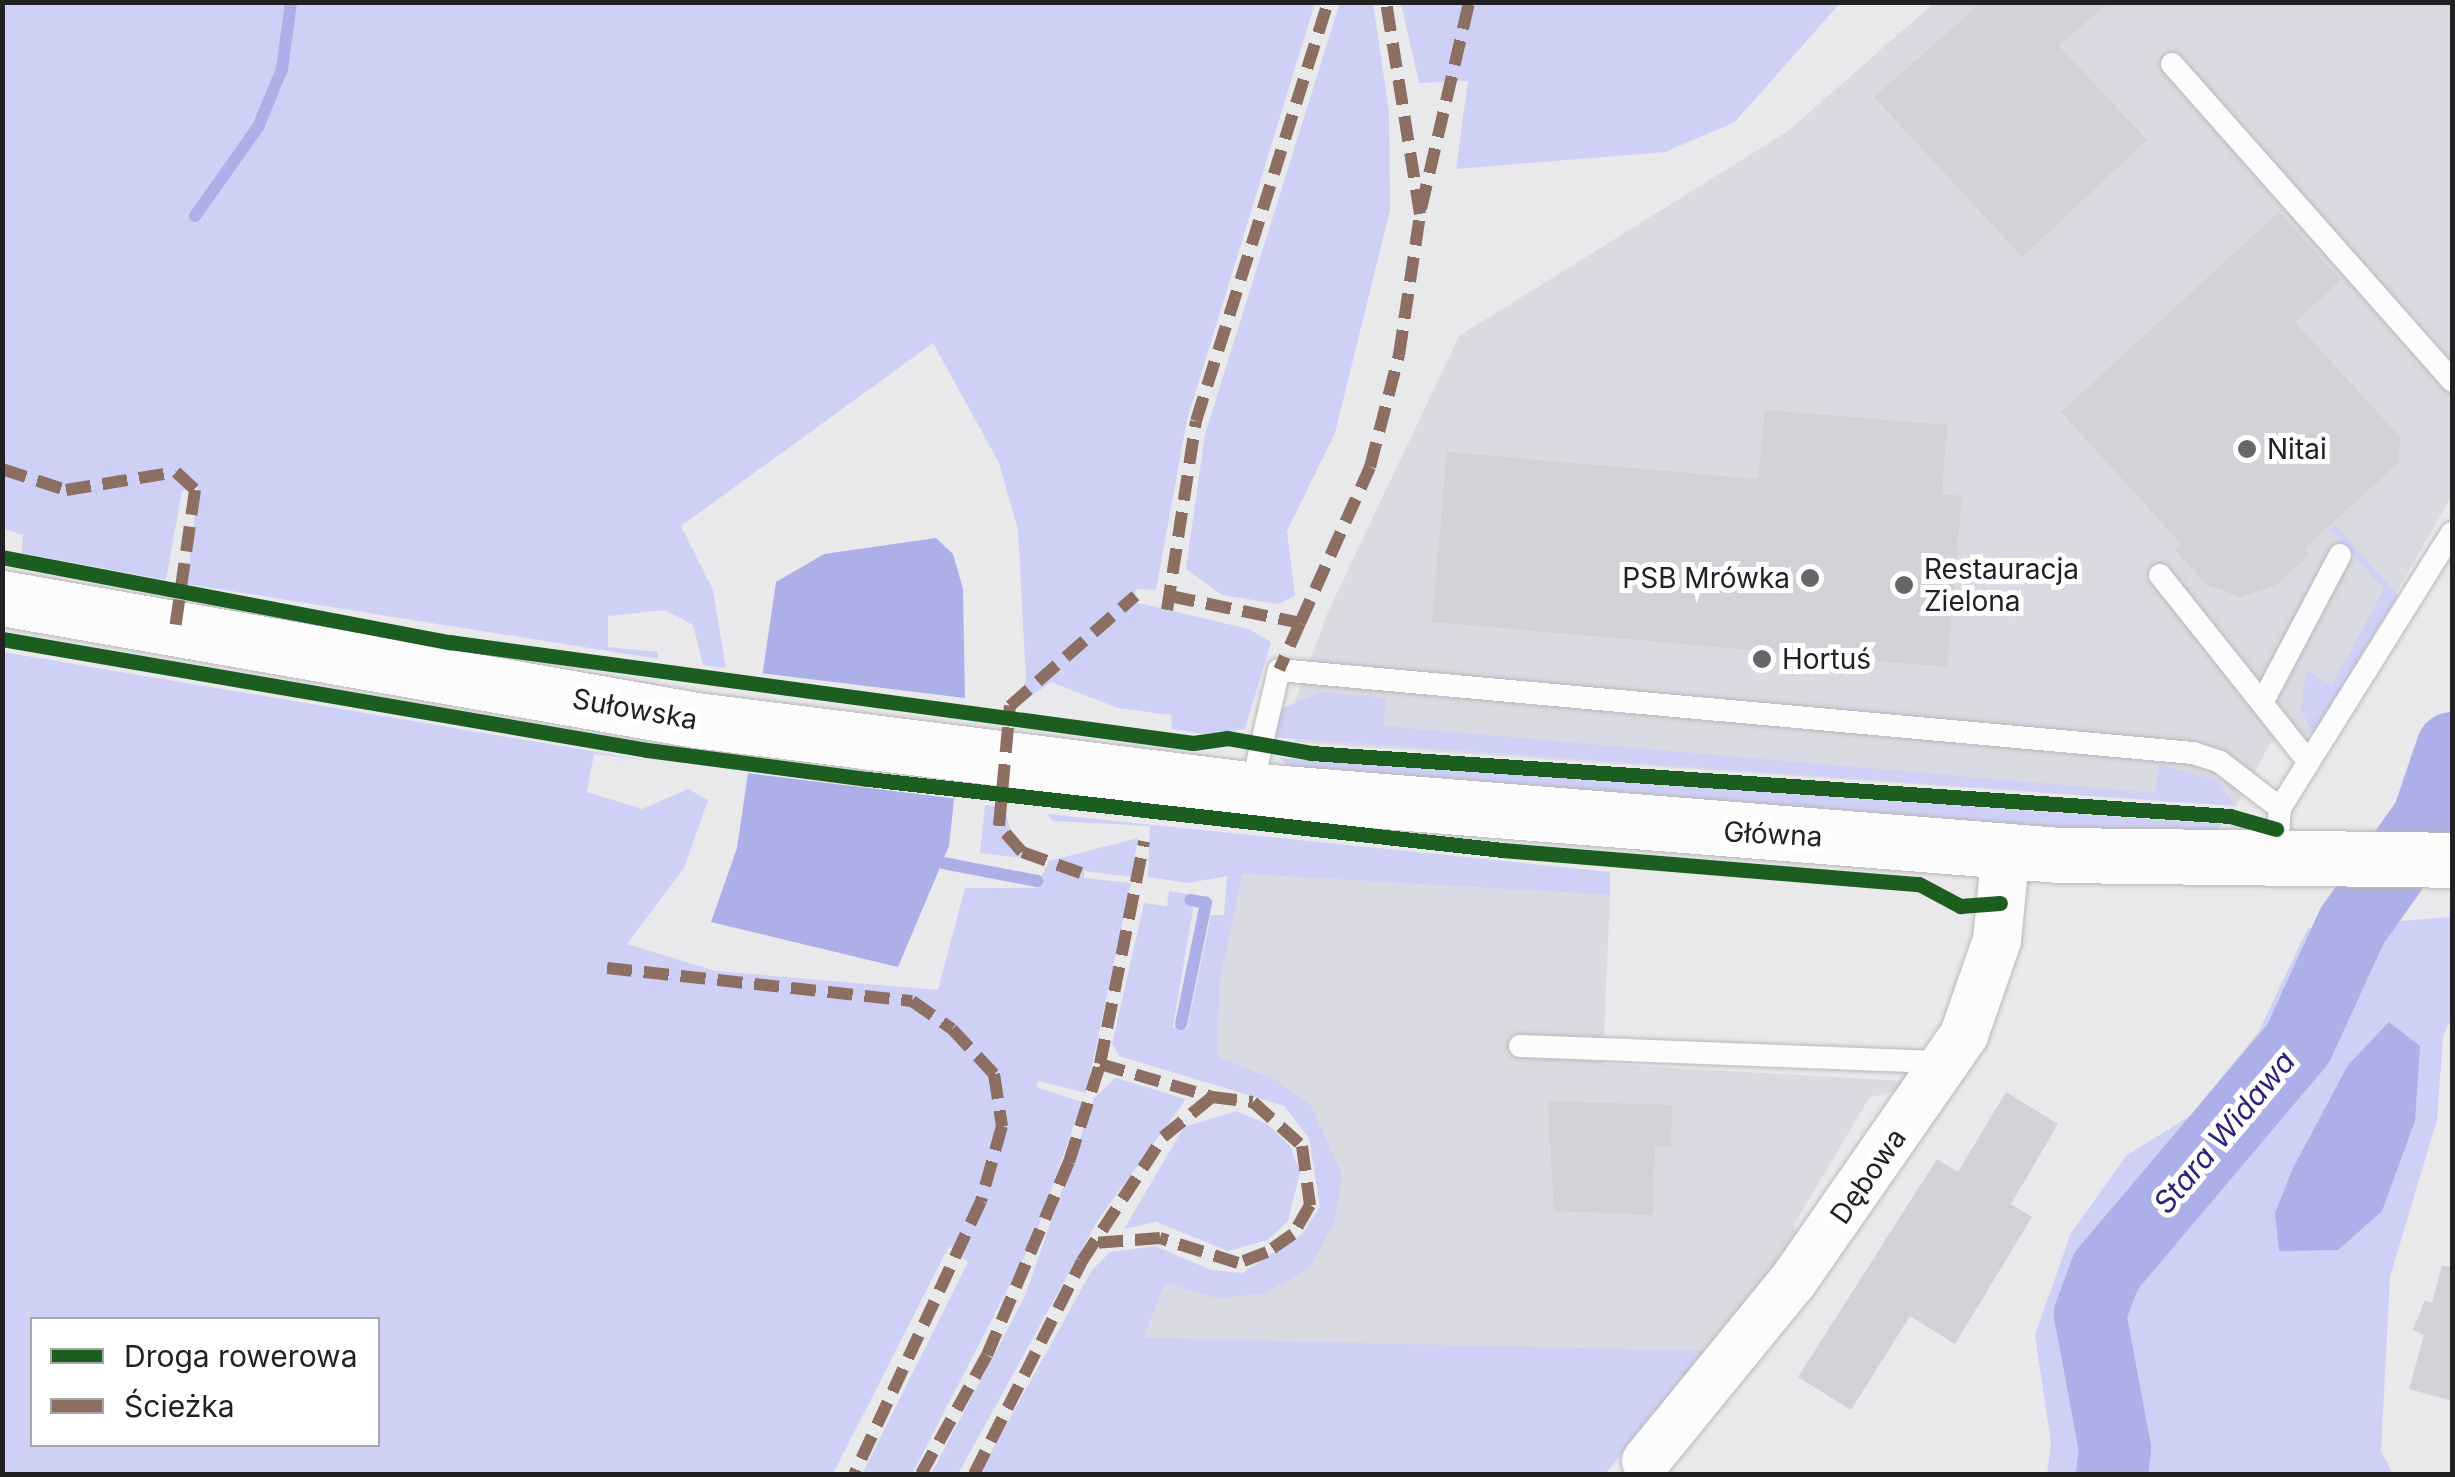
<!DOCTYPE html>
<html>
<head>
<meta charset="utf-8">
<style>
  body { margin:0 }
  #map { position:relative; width:2455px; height:1477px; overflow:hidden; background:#e9e9ec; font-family:Inter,sans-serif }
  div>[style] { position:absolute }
  .built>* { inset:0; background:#dadae2 }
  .green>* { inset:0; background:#ced0f6 }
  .water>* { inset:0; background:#adafe8 }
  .pier>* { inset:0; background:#e9e9ec; transform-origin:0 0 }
  .stream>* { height:12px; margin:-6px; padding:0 6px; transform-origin:6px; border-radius:6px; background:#adafe8 }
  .river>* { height:72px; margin:-36px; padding:0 36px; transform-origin:36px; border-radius:36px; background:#adafe8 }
  .building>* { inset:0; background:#d1d2d8 }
  .roads { filter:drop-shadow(0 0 2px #b8b8ba) drop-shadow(0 0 2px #b8b8ba) }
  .lane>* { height:22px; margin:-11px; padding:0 11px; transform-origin:11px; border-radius:11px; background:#fcfcfc }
  .street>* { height:48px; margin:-24px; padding:0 24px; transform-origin:24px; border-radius:24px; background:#fcfcfc }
  .secondary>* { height:55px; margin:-27.5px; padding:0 27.5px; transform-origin:27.5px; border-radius:27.5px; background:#fcfcfc }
  .quiet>* { height:12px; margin-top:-6px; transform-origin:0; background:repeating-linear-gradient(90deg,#8d6e63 0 25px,transparent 0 37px) }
  .cycleway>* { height:15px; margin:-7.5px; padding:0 7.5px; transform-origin:7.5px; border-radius:7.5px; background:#1b5e20 }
  .dots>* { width:28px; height:28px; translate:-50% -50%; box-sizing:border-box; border:5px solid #fff; border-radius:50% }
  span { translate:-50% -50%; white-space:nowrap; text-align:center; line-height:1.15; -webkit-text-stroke:10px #fff; paint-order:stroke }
  .poi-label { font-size:28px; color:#212123 }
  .left { translate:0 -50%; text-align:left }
  .right { translate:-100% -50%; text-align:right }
  .street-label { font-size:28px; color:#212123 }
  .water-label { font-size:30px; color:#2d1f7b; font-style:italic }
  .frame { position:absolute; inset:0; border:5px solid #212123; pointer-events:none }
  .legend { position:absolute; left:30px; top:1317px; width:350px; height:130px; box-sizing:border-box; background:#fff; border:2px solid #a6a6a7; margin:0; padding:12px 18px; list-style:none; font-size:30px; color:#212123 }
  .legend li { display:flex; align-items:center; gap:20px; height:50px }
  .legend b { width:50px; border:2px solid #a6a6a7 }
</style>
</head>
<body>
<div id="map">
  <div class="built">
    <i style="clip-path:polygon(1934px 3px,2452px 3px,2452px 496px,2314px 734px,2271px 742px,2236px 806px,1294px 742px,1295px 701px,1328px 612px,1459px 336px,1788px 131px)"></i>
    <i style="clip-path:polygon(1243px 874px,1610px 895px,1603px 1064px,1906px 1081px,1904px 1088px,1869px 1098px,1794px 1225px,1796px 1239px,1710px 1351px,1144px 1339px,1165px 1283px,1215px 1298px,1310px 1268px,1342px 1174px,1276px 1080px,1217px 1056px,1220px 980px)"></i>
    <i style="clip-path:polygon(1077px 1469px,1583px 1474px,1074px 1474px)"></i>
  </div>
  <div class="green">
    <i style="clip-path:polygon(1373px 2px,1389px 112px,1390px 210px,1335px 433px,1287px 531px,1295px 596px,1278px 604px,1222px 595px,1186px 569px,1205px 434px,1339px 5px)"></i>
    <i style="clip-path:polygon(2px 3px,1315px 3px,1187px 420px,1156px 590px,1136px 589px,1134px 602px,1249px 629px,1271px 642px,1245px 729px,1210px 735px,1172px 729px,1171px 715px,1118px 708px,1051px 682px,1016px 707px,1026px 680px,1018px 530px,999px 463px,933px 343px,681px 526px,713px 590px,726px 668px,703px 665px,693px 625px,665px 610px,608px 616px,608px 647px,658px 652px,658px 659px,187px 584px,198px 486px,182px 491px,166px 580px,22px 553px,23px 535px,2px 528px)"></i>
    <i style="clip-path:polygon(1401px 3px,1401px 2px,1840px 3px,1735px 122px,1665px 152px,1456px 169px,1468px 81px,1419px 83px)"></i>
    <i style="clip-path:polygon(2335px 525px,2398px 595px,2314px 734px,2301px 709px,2306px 671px,2332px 685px,2384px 589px,2330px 529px)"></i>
    <i style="clip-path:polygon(evenodd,3px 652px,644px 760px,594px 754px,587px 792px,642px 809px,688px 789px,708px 800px,684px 868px,627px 944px,716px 971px,938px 990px,965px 888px,1036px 888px,1049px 861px,1138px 838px,1131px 877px,1084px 871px,1084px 878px,1131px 883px,1086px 1093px,1038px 1081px,1036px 1087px,1082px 1102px,1035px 1236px,912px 1474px,862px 1474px,968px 1262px,949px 1246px,833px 1474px,3px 1474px,3px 652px,32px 1320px,378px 1320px,378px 1444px,32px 1444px,32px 1320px)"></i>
    <i style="clip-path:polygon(1322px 692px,1385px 698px,1384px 726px,2155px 793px,2159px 765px,2216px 779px,2236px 806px,1269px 737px,1277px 710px)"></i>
    <i style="clip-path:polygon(1279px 758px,2223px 824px,2205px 839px,1298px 772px)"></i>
    <i style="clip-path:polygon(985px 805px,1005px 808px,1012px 839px,1032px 859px,980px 853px)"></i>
    <i style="clip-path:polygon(1047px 814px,1610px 872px,1610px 895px,1243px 874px,1220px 980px,1217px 1056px,1276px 1080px,1311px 1106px,1342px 1174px,1335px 1221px,1310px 1268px,1263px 1294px,1215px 1298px,1165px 1283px,1144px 1338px,1710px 1351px,1605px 1474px,979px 1474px,1092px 1270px,1110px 1252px,1155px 1246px,1211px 1270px,1242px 1273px,1302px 1234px,1320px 1207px,1309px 1138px,1284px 1106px,1119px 1056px,1112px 1044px,1144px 903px,1167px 906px,1169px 891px,1187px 894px,1193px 910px,1173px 1027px,1187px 1029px,1211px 915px,1224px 915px,1227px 876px,1188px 883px,1148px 877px,1150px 826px,1053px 821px)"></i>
    <i style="clip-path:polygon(2452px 917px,2452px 1017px,2443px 1036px,2437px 1120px,2390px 1277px,2381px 1451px,2393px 1474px,2047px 1474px,2051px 1443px,2035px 1335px,2071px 1233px,2126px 1156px,2190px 1116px,2258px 1033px,2308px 928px)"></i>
    <i style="clip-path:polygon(1116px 1078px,1186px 1099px,1098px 1220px,958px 1474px,931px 1474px,1025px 1296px,1094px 1098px)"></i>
    <i style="clip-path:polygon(1236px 1111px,1267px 1124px,1290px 1146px,1300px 1172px,1288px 1221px,1268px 1240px,1228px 1251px,1156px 1222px,1124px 1229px,1184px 1127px)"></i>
  </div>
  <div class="water">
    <i style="clip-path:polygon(936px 538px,953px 554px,963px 589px,965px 700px,949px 846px,898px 967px,711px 922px,737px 848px,776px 582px,824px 554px)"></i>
    <i style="clip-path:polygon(2389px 1022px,2420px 1046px,2415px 1121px,2382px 1211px,2338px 1250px,2279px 1251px,2275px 1213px,2293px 1168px,2348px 1065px)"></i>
  </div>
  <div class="pier">
    <i style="left:760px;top:673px;width:212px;height:101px;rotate:7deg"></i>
  </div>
  <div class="stream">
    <i style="left:195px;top:216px;width:109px;rotate:-54.7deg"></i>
    <i style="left:258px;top:127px;width:63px;rotate:-67.5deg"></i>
    <i style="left:282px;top:69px;width:68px;rotate:-82.3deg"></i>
    <i style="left:943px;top:863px;width:96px;rotate:10.8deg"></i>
    <i style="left:1181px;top:1024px;width:124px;rotate:-78.3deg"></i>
    <i style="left:1206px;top:903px;width:16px;rotate:-169deg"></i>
  </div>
  <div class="river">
    <i style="left:2112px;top:1474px;width:25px;rotate:-83deg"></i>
    <i style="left:2115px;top:1449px;width:137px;rotate:-100.5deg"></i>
    <i style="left:2090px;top:1314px;width:46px;rotate:-69.6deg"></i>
    <i style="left:2106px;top:1271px;width:297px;rotate:-49.8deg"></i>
    <i style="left:2298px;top:1044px;width:130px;rotate:-65.4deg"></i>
    <i style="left:2352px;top:926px;width:131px;rotate:-54.6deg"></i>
    <i style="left:2428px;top:819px;width:75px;rotate:-71.3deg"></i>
  </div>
  <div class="building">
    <i style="clip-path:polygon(1982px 2px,2109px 2px,2059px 46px,2147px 140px,2022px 257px,1874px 97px)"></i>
    <i style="clip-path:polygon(2279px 212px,2341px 280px,2295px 322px,2400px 437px,2399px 462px,2304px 549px,2309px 555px,2276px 585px,2240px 597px,2207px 585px,2175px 550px,2181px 544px,2061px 412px)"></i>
    <i style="clip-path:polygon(1765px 410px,1947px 425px,1942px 494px,1962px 496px,1947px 667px,1432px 622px,1447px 452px,1758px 479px)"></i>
    <i style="clip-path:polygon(2006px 1092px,2058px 1124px,2011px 1204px,2032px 1217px,1955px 1344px,1910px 1316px,1851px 1410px,1798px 1377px,1937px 1159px,1958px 1172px)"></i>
    <i style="clip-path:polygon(1548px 1101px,1672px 1105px,1671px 1147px,1655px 1146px,1653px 1215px,1554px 1211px)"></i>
    <i style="clip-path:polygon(2442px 1266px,2452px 1267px,2452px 1401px,2409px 1389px,2424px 1335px,2413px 1330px,2425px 1300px,2432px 1303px)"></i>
  </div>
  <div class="roads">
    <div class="lane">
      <i style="left:2172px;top:64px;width:423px;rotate:48.5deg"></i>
      <i style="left:2160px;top:575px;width:239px;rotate:51.5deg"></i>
      <i style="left:2263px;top:701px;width:165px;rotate:-62.2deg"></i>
      <i style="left:1251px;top:790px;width:123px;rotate:-76.9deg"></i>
      <i style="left:1279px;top:670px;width:918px;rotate:5.19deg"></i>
      <i style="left:2193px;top:753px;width:28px;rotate:18deg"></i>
      <i style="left:2220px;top:762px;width:76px;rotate:37.5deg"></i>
      <i style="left:2276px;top:860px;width:52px;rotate:-85.6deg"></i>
      <i style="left:2280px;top:808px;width:324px;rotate:-58deg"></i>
      <i style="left:1520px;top:1046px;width:425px;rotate:2.2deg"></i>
    </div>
    <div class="street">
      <i style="left:1646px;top:1461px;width:232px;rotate:-50.8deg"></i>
      <i style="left:1793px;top:1281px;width:300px;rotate:-55.2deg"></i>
      <i style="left:1964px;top:1035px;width:101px;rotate:-70.8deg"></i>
      <i style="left:1997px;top:940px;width:90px;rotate:-84.3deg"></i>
    </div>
    <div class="secondary">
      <i style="left:2px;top:598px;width:705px;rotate:9.97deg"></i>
      <i style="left:696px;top:720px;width:579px;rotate:7.14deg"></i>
      <i style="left:1271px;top:792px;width:791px;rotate:4.57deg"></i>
      <i style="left:2059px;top:855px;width:393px;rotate:0.7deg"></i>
    </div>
  </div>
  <div class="quiet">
    <i style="left:1421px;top:209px;width:212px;rotate:-76.9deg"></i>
    <i style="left:2px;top:469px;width:67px;rotate:18.2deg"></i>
    <i style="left:66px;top:490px;width:111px;rotate:-9.3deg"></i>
    <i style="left:176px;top:472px;width:26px;rotate:43deg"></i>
    <i style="left:195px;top:490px;width:140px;rotate:98.2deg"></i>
    <i style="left:1170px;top:596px;width:133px;rotate:11.7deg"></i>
    <i style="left:1300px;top:623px;width:51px;rotate:114.1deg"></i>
    <i style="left:1167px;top:610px;width:191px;rotate:-81.3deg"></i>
    <i style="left:1196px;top:421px;width:439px;rotate:-72.5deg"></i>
    <i style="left:1300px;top:623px;width:171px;rotate:-65.8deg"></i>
    <i style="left:1370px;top:467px;width:116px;rotate:-75.5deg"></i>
    <i style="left:1399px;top:355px;width:143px;rotate:-81.5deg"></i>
    <i style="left:1420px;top:214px;width:215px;rotate:-99.1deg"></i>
    <i style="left:1081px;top:873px;width:63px;rotate:-160.4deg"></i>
    <i style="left:1022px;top:852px;width:35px;rotate:-131deg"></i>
    <i style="left:999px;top:826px;width:121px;rotate:-84.8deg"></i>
    <i style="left:1010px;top:706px;width:167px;rotate:-41.3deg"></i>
    <i style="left:607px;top:968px;width:307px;rotate:6.2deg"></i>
    <i style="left:912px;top:1001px;width:49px;rotate:35deg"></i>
    <i style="left:952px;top:1029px;width:62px;rotate:47deg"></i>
    <i style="left:994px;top:1074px;width:53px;rotate:81.3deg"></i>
    <i style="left:1002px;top:1126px;width:78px;rotate:105.6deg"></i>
    <i style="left:981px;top:1201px;width:301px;rotate:114.9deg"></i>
    <i style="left:1100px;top:1064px;width:117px;rotate:16.4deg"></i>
    <i style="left:921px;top:1474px;width:136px;rotate:-61deg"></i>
    <i style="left:987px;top:1355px;width:210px;rotate:-67deg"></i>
    <i style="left:1069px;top:1162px;width:103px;rotate:-72.4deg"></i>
    <i style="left:1100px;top:1064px;width:227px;rotate:-78.8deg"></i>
    <i style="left:974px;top:1474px;width:239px;rotate:-63.1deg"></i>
    <i style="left:1082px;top:1261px;width:148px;rotate:-56.8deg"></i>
    <i style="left:1163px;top:1137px;width:63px;rotate:-39.2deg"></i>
    <i style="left:1212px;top:1097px;width:41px;rotate:7deg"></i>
    <i style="left:1253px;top:1102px;width:66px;rotate:41.9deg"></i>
    <i style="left:1302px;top:1146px;width:60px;rotate:82.3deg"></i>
    <i style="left:1310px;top:1205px;width:34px;rotate:120deg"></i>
    <i style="left:1293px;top:1234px;width:32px;rotate:145deg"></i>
    <i style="left:1267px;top:1252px;width:31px;rotate:159deg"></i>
    <i style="left:1238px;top:1263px;width:82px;rotate:-162.2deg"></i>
    <i style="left:1160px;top:1238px;width:66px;rotate:175.7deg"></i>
  </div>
  <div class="cycleway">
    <i style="left:2px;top:557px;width:455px;rotate:10.8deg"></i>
    <i style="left:449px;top:642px;width:751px;rotate:7.73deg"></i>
    <i style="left:1193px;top:743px;width:34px;rotate:-8deg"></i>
    <i style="left:1227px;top:738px;width:85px;rotate:10.1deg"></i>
    <i style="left:1311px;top:753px;width:921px;rotate:3.92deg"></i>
    <i style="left:2230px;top:816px;width:48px;rotate:15.8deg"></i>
    <i style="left:2px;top:639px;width:654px;rotate:9.76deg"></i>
    <i style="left:647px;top:750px;width:223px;rotate:7.5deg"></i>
    <i style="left:868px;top:779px;width:638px;rotate:6.39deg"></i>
    <i style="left:1502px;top:850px;width:418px;rotate:4.7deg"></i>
    <i style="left:1919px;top:884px;width:47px;rotate:28.2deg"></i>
    <i style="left:1960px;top:906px;width:40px;rotate:-4.3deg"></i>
  </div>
  <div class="dots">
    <i style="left:2247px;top:449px;background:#676769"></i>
    <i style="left:1810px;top:578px;background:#676769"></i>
    <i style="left:1904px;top:585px;background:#676769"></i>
    <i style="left:1762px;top:659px;background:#676769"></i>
  </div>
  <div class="poi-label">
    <span class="left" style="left:2267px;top:449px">Nitai</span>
    <span class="left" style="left:1924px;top:585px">Restauracja<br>Zielona</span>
    <span class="right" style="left:1790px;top:578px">PSB Mrówka</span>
    <span class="left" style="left:1782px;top:659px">Hortuś</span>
  </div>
  <div class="street-label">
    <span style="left:635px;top:709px;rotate:10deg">Sułowska</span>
    <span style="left:1773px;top:834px;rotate:3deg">Główna</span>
    <span style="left:1868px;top:1176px;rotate:-55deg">Dębowa</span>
  </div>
  <div class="water-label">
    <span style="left:2224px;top:1132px;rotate:-50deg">Stara Widawa</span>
  </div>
  <div class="frame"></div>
  <ul class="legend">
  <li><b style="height:12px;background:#1b5e20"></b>Droga rowerowa</li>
  <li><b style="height:12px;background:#8d6e63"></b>Ścieżka</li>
  </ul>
</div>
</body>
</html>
